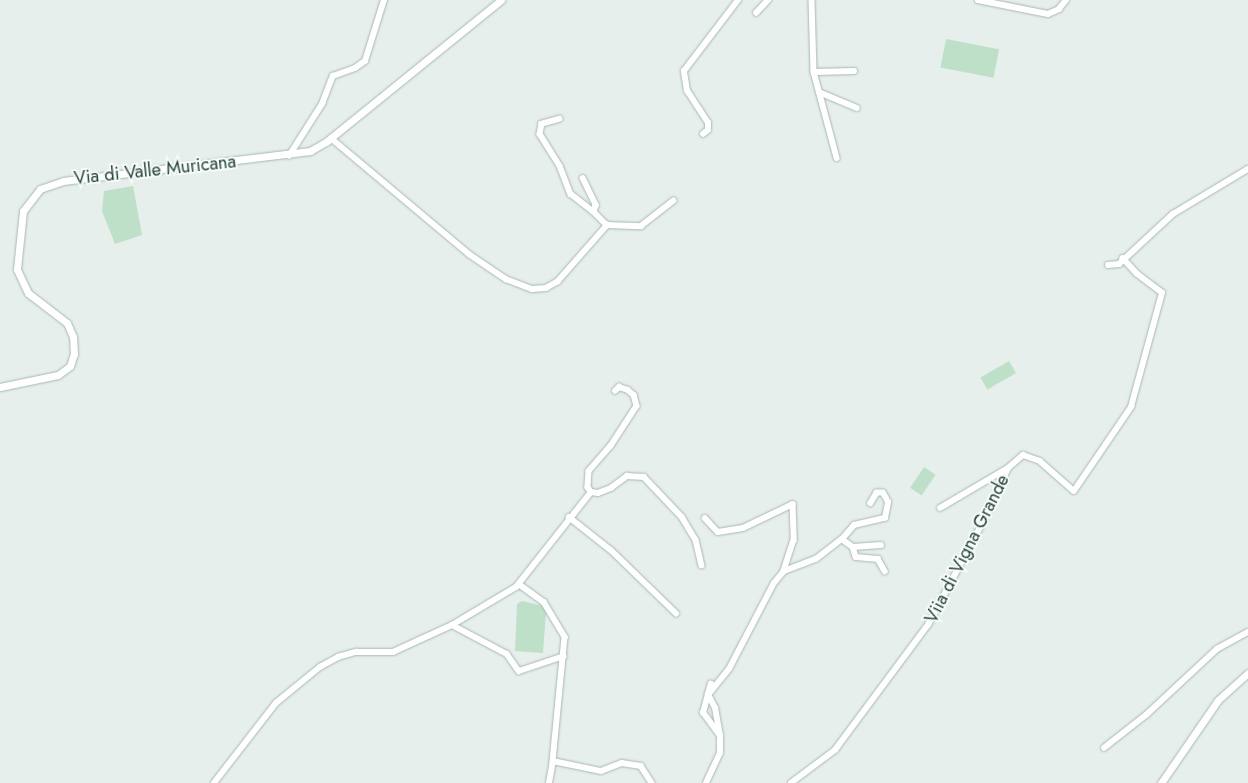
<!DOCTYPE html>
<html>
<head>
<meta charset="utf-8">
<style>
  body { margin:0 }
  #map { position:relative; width:1248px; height:783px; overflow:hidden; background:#e6efeb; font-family:Jost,sans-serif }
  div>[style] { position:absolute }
  .green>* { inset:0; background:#bfe0c8; transform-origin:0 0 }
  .roads { filter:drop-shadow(0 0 1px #a8b8b2) drop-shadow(0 0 1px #a8b8b2) }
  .minor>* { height:5.5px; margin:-2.75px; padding:0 2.75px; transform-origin:2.75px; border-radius:2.75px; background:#fff }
  .tertiary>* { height:7px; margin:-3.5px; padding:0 3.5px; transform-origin:3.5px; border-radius:3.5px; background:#fff }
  span { translate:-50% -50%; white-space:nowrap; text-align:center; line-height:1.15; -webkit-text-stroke:4px #f7fbf9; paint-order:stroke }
  .street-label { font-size:18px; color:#24423a }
</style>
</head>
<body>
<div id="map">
  <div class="green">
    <i style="left:946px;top:39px;width:54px;height:29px;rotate:11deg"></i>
    <i style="clip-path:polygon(133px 186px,142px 235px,115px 244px,102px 211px,104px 191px)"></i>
    <i style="left:1009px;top:361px;width:14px;height:33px;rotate:60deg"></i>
    <i style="left:924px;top:467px;width:14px;height:25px;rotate:34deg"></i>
    <i style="clip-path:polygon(522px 601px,543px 606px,546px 611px,543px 653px,515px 651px,517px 604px)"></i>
  </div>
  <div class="roads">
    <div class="minor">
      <i style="left:812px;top:0;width:72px;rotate:88.4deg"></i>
      <i style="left:814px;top:72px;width:89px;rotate:75deg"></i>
      <i style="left:978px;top:0;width:71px;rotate:11.3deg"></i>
      <i style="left:1048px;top:14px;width:12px;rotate:-24deg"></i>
      <i style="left:1059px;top:9px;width:11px;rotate:-52deg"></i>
      <i style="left:756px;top:13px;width:18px;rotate:-47deg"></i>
      <i style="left:814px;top:72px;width:40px;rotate:-1.4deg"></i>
      <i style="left:819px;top:92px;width:41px;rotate:22.8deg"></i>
      <i style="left:560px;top:119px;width:19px;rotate:164deg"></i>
      <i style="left:542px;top:124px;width:10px;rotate:101deg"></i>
      <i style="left:540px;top:134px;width:38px;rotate:58deg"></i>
      <i style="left:560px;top:166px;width:30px;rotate:69deg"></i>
      <i style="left:571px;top:194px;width:29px;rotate:38deg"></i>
      <i style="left:703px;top:134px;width:6px;rotate:-39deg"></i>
      <i style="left:708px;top:130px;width:7px;rotate:-90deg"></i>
      <i style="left:708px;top:123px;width:38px;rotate:-123deg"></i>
      <i style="left:687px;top:91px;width:20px;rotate:-99deg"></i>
      <i style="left:684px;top:71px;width:89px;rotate:-52.7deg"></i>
      <i style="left:331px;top:138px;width:180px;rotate:40deg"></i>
      <i style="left:469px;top:254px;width:45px;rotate:34deg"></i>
      <i style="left:506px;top:279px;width:28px;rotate:21deg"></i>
      <i style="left:532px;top:289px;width:14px;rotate:-4deg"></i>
      <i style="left:546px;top:288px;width:13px;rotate:-29deg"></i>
      <i style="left:557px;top:282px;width:76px;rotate:-48.7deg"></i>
      <i style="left:607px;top:225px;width:34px;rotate:2deg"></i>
      <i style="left:641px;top:226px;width:41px;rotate:-38deg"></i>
      <i style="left:289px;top:156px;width:62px;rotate:-57.6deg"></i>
      <i style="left:322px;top:104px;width:30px;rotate:-69deg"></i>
      <i style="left:333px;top:76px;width:23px;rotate:-20deg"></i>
      <i style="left:355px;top:68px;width:12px;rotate:-35deg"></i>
      <i style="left:365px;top:61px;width:64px;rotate:-72.7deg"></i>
      <i style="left:583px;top:178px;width:30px;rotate:64deg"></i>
      <i style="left:596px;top:205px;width:7px;rotate:106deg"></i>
      <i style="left:594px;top:212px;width:18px;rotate:45deg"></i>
      <i style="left:1108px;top:265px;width:11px;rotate:-5deg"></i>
      <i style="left:1119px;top:264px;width:74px;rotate:-42.8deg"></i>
      <i style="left:1173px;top:214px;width:87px;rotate:-31deg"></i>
      <i style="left:615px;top:391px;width:6px;rotate:-45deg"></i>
      <i style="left:619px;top:387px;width:9px;rotate:18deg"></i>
      <i style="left:628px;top:390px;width:8px;rotate:40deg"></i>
      <i style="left:634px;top:395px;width:11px;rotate:75deg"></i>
      <i style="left:637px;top:406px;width:48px;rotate:123deg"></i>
      <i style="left:611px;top:446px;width:33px;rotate:131deg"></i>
      <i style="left:589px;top:471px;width:16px;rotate:94deg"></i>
      <i style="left:588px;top:487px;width:6px;rotate:59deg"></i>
      <i style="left:591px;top:492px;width:7px;rotate:8deg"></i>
      <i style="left:598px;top:493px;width:14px;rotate:-21deg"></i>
      <i style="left:611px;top:488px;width:20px;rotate:-37deg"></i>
      <i style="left:627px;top:476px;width:17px;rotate:3deg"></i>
      <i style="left:644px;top:477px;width:55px;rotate:46.5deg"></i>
      <i style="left:682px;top:517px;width:27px;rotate:59deg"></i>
      <i style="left:696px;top:540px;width:26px;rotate:77deg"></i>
      <i style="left:940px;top:508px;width:79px;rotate:-30.5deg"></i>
      <i style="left:569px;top:517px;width:53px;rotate:38.2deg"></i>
      <i style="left:611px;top:550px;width:91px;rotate:44.1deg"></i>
      <i style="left:705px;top:518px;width:19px;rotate:47deg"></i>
      <i style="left:718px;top:532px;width:25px;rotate:-9deg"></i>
      <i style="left:743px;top:528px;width:55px;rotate:-25.6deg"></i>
      <i style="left:793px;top:504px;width:36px;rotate:88deg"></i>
      <i style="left:794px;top:540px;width:33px;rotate:108deg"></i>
      <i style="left:842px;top:539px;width:14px;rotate:36deg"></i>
      <i style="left:853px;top:547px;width:28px;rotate:-4deg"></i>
      <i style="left:853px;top:547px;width:10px;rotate:73deg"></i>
      <i style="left:856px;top:557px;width:22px;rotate:5deg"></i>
      <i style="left:878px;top:559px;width:14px;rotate:60deg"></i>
      <i style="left:519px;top:584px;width:31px;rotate:36deg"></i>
      <i style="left:544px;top:602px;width:41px;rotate:59deg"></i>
      <i style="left:565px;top:637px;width:125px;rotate:95.5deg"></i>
      <i style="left:553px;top:761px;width:49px;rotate:11.8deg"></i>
      <i style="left:601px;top:771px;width:22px;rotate:-21deg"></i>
      <i style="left:622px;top:763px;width:19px;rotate:9deg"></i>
      <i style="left:641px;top:766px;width:20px;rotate:57deg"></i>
      <i style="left:452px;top:625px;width:62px;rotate:27.8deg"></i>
      <i style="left:507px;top:654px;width:21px;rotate:55deg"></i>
      <i style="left:519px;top:671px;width:47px;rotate:-18.4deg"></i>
      <i style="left:720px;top:736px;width:28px;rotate:-100deg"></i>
      <i style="left:715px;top:708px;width:15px;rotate:-118deg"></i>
      <i style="left:708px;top:695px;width:33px;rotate:-51deg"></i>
      <i style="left:729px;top:669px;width:97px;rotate:-62.4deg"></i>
      <i style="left:774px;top:583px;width:16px;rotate:-50deg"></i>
      <i style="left:784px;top:571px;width:34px;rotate:-21deg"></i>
      <i style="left:816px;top:559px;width:33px;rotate:-38deg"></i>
      <i style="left:842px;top:539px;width:18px;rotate:-49deg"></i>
      <i style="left:854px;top:525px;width:32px;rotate:-13deg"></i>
      <i style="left:885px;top:518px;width:16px;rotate:-79deg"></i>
      <i style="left:888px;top:502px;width:10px;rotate:-119deg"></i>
      <i style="left:883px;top:493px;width:6px;rotate:180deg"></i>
      <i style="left:877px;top:493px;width:12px;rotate:121deg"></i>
      <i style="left:1104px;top:748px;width:53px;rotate:-38.2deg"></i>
      <i style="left:1146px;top:715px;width:97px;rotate:-42.9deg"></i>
      <i style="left:1217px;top:649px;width:35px;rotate:-29deg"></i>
      <i style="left:214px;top:783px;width:101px;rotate:-52.2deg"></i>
      <i style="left:276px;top:703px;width:57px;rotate:-39.3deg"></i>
      <i style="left:320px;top:667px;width:21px;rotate:-29deg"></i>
      <i style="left:338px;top:657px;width:19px;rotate:-16deg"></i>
      <i style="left:356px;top:652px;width:37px"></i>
      <i style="left:393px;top:652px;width:65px;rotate:-24.6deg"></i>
      <i style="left:452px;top:625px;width:74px;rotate:-30.7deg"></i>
      <i style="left:516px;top:587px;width:121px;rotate:-51.7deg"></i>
      <i style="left:549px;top:783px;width:22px;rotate:-80deg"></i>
      <i style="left:706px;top:783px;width:33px;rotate:-65deg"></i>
      <i style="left:720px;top:753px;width:17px;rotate:-90deg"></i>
      <i style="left:720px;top:736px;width:29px;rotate:-126deg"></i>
      <i style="left:703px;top:713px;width:30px;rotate:-75deg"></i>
      <i style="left:791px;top:783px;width:55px;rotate:-36.9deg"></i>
      <i style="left:835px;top:750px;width:156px;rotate:-53.4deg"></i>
      <i style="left:928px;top:625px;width:136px;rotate:-61.9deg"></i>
      <i style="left:992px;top:505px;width:40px;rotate:-66.6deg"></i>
      <i style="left:1008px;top:468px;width:20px;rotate:-41deg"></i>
      <i style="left:1023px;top:455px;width:18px;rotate:19deg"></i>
      <i style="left:1040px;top:461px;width:45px;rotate:41.4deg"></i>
      <i style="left:1074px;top:491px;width:102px;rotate:-55.8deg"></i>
      <i style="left:1131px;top:407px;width:118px;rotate:-74.8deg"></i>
      <i style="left:1162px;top:293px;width:31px;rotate:-143deg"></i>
      <i style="left:1137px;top:274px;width:21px;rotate:-133deg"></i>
    </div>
    <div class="tertiary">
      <i style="left:0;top:387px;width:59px;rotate:-11.7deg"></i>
      <i style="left:58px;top:375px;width:15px;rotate:-37deg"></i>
      <i style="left:70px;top:366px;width:13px;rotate:-72deg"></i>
      <i style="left:74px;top:354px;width:17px;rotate:-93deg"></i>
      <i style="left:73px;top:337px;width:15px;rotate:-113deg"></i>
      <i style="left:67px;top:323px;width:49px;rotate:-142.4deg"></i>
      <i style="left:28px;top:293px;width:26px;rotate:-115deg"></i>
      <i style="left:17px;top:269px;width:58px;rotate:-84.1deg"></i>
      <i style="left:23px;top:211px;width:28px;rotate:-52deg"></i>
      <i style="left:40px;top:189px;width:24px;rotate:-19deg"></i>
      <i style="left:63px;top:181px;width:249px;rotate:-6.9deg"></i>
      <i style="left:310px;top:151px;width:20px;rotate:-30deg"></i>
      <i style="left:327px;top:141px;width:224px;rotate:-39deg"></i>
      <i style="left:1161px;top:783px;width:101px;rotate:-55.5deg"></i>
      <i style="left:1218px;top:700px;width:40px;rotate:-42deg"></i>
    </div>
  </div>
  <div class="street-label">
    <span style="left:155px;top:170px;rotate:-6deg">Via di Valle Muricana</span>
    <span style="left:967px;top:549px;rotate:-63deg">Viia di Vigna Grande</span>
  </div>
</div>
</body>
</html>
